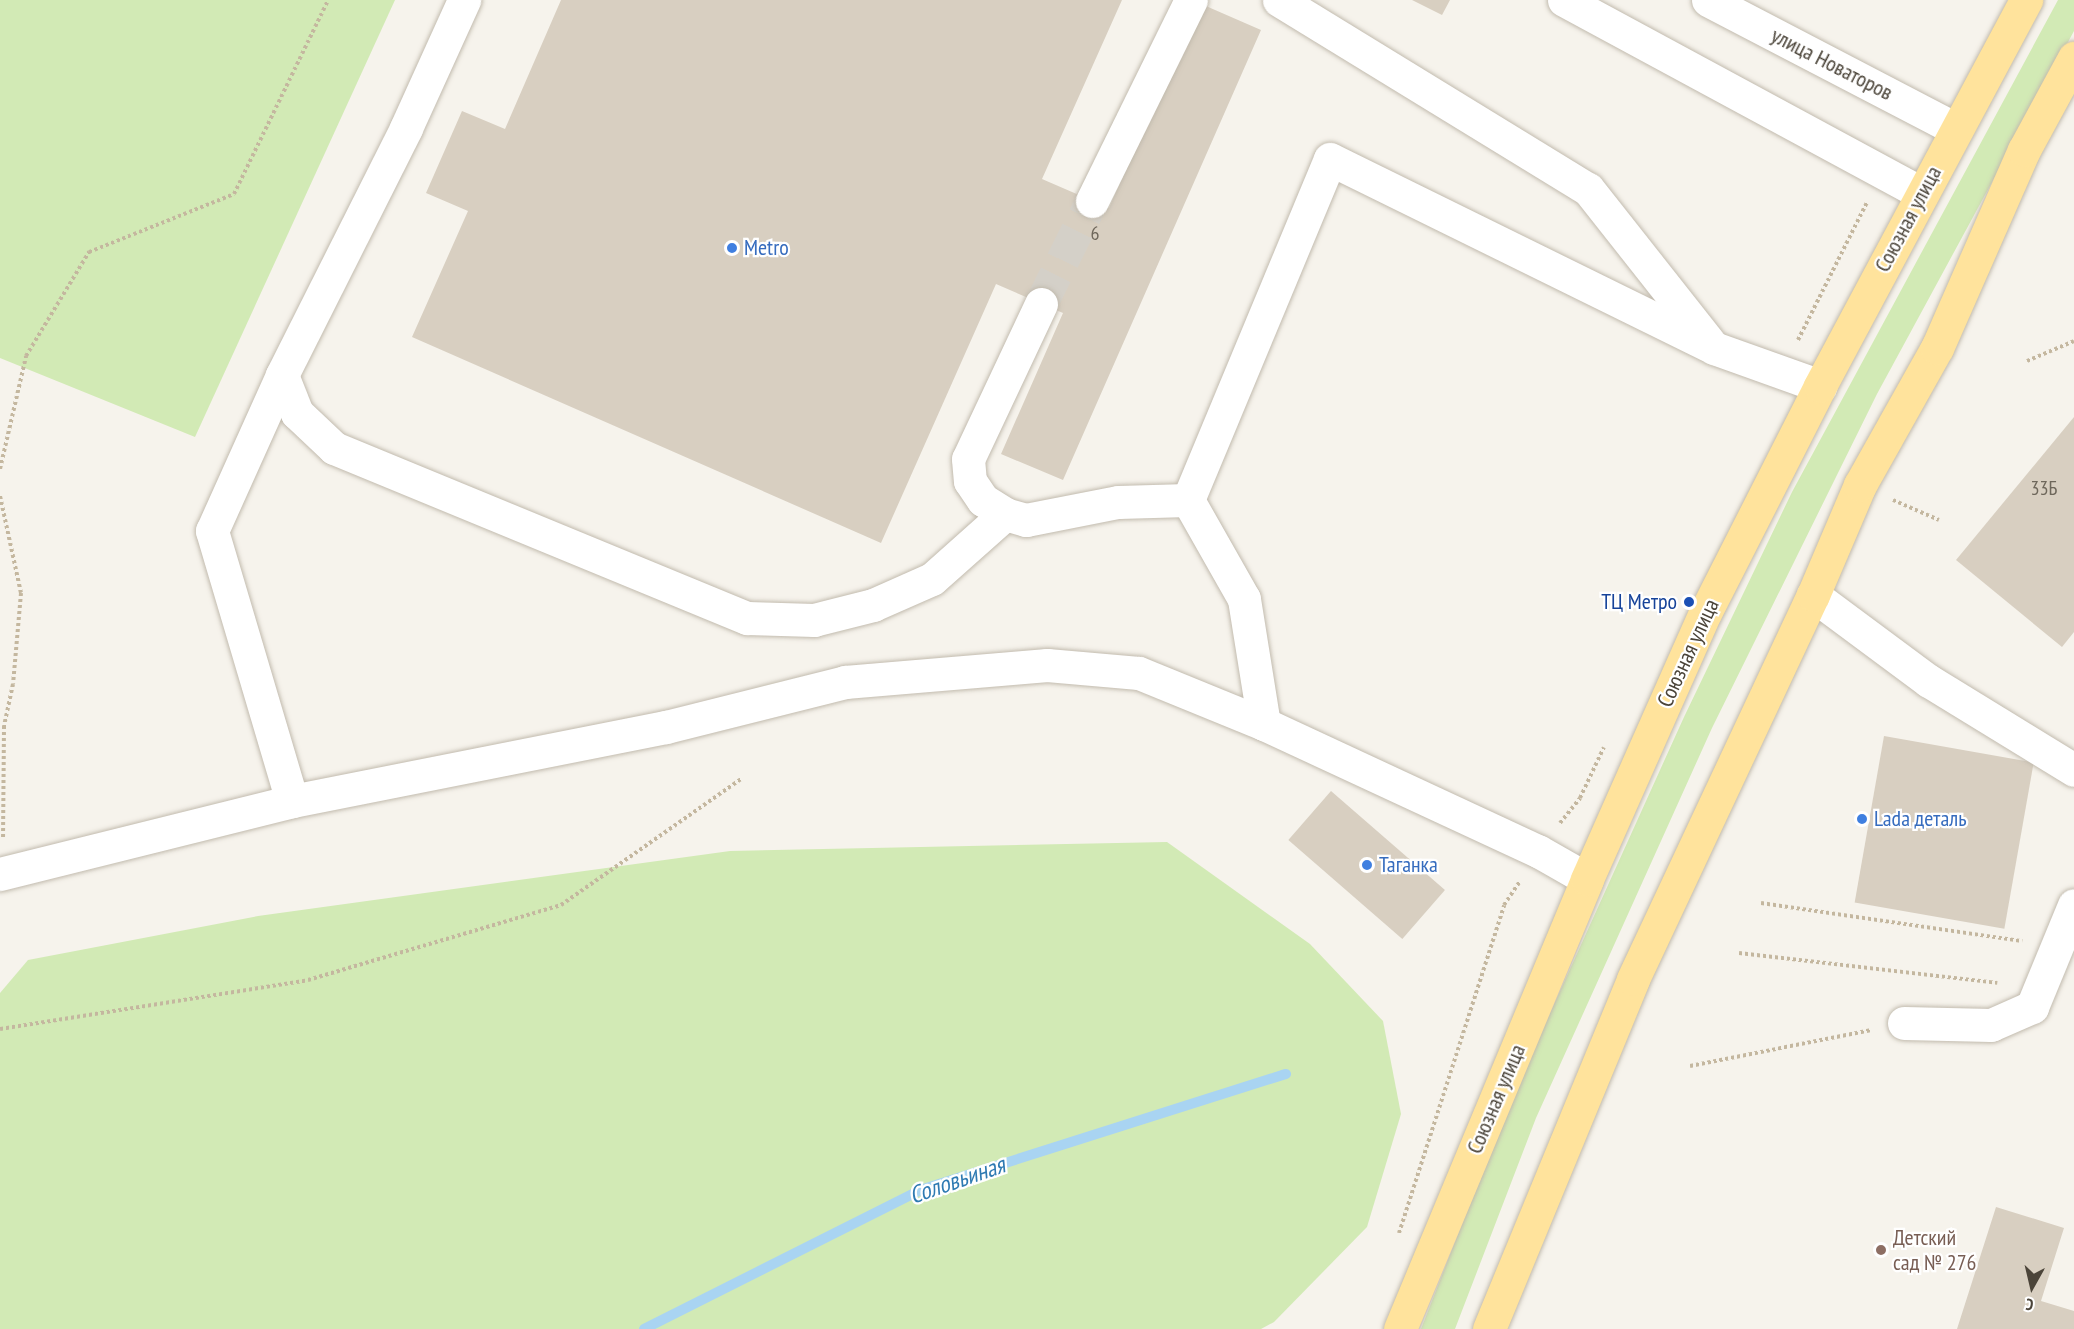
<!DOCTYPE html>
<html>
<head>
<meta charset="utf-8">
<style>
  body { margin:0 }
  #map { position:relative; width:2074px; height:1329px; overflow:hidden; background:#f6f3ec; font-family:"PT Sans Narrow",sans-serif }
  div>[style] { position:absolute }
  .green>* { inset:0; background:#d2eab5 }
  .stream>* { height:10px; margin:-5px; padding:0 5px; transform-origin:5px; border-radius:5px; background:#a9d4f2 }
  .building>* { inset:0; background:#d8cfc1; transform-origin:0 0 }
  .minor-tunnel>* { height:33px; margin-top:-16.5px; transform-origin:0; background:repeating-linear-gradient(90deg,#d4d0c8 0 33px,transparent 0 49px) }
  .path>* { height:4px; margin-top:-2px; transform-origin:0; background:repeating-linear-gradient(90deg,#c4b79f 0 3px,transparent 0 6px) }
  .roads { filter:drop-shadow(0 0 2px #c2bbae) drop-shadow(0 0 2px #c2bbae) }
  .minor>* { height:33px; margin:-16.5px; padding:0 16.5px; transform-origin:16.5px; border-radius:16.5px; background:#fff }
  .major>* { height:33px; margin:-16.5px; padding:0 16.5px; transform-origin:16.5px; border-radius:16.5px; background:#ffe39c }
  .dots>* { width:16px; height:16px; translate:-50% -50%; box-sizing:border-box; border:3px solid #fff; border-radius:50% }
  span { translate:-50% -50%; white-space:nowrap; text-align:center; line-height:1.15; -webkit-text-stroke:4.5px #fff; paint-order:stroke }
  .number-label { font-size:20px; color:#6e675b }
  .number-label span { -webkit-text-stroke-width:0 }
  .street-label { font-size:22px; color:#4b4439 }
  .shop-label { font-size:22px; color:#366cbe }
  .left { translate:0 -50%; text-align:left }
  .transit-label { font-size:22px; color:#164399 }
  .right { translate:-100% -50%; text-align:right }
  .education-label { font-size:22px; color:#785e54 }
  .water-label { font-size:24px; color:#2e7ab2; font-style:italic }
  .north { position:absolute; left:2002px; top:1257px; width:60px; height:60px; -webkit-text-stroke:4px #fff; paint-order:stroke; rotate:188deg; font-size:16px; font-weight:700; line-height:24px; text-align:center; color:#4b4439 }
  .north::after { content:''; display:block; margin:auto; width:21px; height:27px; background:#4b4439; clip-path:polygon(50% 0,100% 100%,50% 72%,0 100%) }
</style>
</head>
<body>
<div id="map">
  <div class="green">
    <i style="clip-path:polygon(0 0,395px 0,195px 437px,0 358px)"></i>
    <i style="clip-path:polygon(2058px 0,2074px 0,2074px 31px,1877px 394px,1712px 728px,1536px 1118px,1455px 1329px,1421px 1329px,1509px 1104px,1684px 717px,1792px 492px)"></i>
    <i style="clip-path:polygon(1167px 842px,1310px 944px,1383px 1021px,1401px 1114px,1367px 1227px,1274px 1322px,1261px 1329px,0 1329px,0 993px,28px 960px,258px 916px,730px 851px)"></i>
  </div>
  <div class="stream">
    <i style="left:644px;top:1329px;width:309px;rotate:-26.7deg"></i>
    <i style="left:920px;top:1190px;width:384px;rotate:-17.6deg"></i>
  </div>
  <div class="building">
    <i style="clip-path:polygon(561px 0,1122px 0,1042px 179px,1109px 208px,1199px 3px,1261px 30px,1063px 480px,1001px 454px,1063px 313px,996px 284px,881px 543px,412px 337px,468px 211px,426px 193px,462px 111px,505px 129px)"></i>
    <i style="clip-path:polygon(1412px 0,1450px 0,1442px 15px)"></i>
    <i style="clip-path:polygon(2074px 417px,2074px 632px,2062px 647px,1956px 560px)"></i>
    <i style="left:1884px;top:736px;width:152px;height:169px;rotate:10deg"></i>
    <i style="left:1331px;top:791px;width:151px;height:65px;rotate:41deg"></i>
    <i style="clip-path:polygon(1996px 1207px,2064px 1228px,2041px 1301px,2074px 1311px,2074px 1329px,1957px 1329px)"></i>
  </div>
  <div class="minor-tunnel">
    <i style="left:1041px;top:304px;width:115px;rotate:-63.7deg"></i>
  </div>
  <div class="path">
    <i style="left:1798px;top:340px;width:154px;rotate:-63.4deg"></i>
    <i style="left:2027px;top:361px;width:51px;rotate:-23.1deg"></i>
    <i style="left:0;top:469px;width:116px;rotate:-77deg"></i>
    <i style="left:26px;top:356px;width:122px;rotate:-58.8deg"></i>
    <i style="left:89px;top:252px;width:156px;rotate:-21.8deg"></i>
    <i style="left:234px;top:194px;width:216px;rotate:-64.1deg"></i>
    <i style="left:0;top:496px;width:99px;rotate:77.8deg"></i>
    <i style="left:21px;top:593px;width:91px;rotate:95deg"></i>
    <i style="left:13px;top:684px;width:43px;rotate:102.1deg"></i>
    <i style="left:4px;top:726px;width:111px;rotate:90.5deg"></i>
    <i style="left:1893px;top:500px;width:50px;rotate:23.5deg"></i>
    <i style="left:1560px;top:823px;width:32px;rotate:-51deg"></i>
    <i style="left:1580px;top:798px;width:56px;rotate:-64.8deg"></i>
    <i style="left:1761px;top:903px;width:264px;rotate:8.3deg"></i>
    <i style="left:1739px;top:953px;width:260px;rotate:6.6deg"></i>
    <i style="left:0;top:1029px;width:312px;rotate:-9deg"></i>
    <i style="left:308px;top:980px;width:264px;rotate:-16.5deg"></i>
    <i style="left:561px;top:905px;width:220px;rotate:-35deg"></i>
    <i style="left:1690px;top:1066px;width:185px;rotate:-11.2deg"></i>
    <i style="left:1399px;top:1233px;width:344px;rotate:-72.2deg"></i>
    <i style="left:1504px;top:905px;width:29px;rotate:-56deg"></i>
  </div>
  <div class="roads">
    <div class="minor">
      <i style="left:1279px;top:0;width:362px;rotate:31.5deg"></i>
      <i style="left:1588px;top:189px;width:195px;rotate:51.7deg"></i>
      <i style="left:1564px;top:0;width:406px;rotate:28.4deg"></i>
      <i style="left:1708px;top:0;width:280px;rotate:27.5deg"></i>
      <i style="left:1092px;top:201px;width:224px;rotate:-63.8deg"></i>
      <i style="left:1041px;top:304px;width:171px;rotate:115.2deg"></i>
      <i style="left:968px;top:459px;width:22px;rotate:85deg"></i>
      <i style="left:970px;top:481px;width:23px;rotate:56deg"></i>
      <i style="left:983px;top:500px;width:26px;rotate:32deg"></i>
      <i style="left:1005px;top:514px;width:22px;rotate:16deg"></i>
      <i style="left:1026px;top:520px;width:94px;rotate:-11.1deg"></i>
      <i style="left:1118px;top:502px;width:70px;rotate:-1.6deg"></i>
      <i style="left:282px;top:375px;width:41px;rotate:68.5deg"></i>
      <i style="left:297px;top:413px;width:51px;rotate:43.4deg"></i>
      <i style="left:334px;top:448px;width:447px;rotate:22.4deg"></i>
      <i style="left:747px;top:618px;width:67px;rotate:1.7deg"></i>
      <i style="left:814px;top:620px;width:61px;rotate:-14.3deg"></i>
      <i style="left:873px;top:605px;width:64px;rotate:-23.8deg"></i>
      <i style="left:932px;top:579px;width:98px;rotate:-41.7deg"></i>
      <i style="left:1813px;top:595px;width:144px;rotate:36.6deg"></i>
      <i style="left:1929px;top:681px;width:170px;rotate:31.5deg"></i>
      <i style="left:1264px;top:724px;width:127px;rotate:-99.1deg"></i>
      <i style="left:1244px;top:599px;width:114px;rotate:-119.5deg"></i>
      <i style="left:1188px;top:500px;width:369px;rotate:-67.4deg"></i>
      <i style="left:1330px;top:159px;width:428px;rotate:26.2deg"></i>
      <i style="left:1714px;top:348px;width:113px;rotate:19.7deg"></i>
      <i style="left:292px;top:801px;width:282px;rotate:-106.5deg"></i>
      <i style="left:212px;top:531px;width:171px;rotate:-65.8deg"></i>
      <i style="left:282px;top:375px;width:276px;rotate:-63.3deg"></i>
      <i style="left:406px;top:128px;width:141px;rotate:-65.6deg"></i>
      <i style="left:0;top:874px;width:301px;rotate:-14deg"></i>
      <i style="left:292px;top:801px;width:381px;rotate:-11.2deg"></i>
      <i style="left:666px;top:727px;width:185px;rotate:-14.1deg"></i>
      <i style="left:845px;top:682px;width:203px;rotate:-4.8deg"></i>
      <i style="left:1047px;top:665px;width:92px;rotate:5deg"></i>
      <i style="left:1139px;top:673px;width:135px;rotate:22.2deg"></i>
      <i style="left:1264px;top:724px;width:302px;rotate:24.9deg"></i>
      <i style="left:1538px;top:851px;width:56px;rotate:29.7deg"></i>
      <i style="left:1904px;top:1023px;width:87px;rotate:1.3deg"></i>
      <i style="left:1991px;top:1025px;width:45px;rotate:-23.7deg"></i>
      <i style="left:2032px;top:1007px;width:110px;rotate:-67.6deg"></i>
    </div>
    <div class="major">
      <i style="left:1400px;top:1329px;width:487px;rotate:-67.4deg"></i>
      <i style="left:1587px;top:879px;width:291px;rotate:-66.1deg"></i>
      <i style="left:1705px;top:613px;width:254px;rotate:-63.1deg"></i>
      <i style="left:1820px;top:386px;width:438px;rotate:-61.9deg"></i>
      <i style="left:1489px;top:1329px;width:378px;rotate:-67.6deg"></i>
      <i style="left:1633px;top:979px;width:424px;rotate:-64.9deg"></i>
      <i style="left:1813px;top:595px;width:120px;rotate:-66.9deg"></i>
      <i style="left:1860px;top:485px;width:157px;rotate:-60.7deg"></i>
      <i style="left:1937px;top:348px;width:216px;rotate:-66.3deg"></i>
      <i style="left:2024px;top:150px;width:105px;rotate:-61.5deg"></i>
    </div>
  </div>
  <div class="dots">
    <i style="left:732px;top:248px;background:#3f7fe0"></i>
    <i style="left:1689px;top:602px;background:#1a4fb4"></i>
    <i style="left:1862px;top:819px;background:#3f7fe0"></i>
    <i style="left:1367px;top:865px;background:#3f7fe0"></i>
    <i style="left:1881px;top:1250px;background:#8d6e63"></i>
  </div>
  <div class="number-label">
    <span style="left:1095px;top:233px">6</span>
    <span style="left:2044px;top:488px">33Б</span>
  </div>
  <div class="street-label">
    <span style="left:1832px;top:64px;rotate:27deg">улица Новаторов</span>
    <span style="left:1908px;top:219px;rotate:-62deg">Союзная улица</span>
    <span style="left:1688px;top:653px;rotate:-65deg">Союзная улица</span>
    <span style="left:1496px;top:1099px;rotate:-67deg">Союзная улица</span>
  </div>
  <div class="shop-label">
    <span class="left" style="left:744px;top:248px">Metro</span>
    <span class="left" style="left:1874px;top:819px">Lada деталь</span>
    <span class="left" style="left:1379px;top:865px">Таганка</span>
  </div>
  <div class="transit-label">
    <span class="right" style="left:1677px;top:602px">ТЦ Метро</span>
  </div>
  <div class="education-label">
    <span class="left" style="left:1893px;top:1250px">Детский<br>сад № 276</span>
  </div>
  <div class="water-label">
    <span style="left:957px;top:1180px;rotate:-19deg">Соловьиная</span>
  </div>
  <div class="north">С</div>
</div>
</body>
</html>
